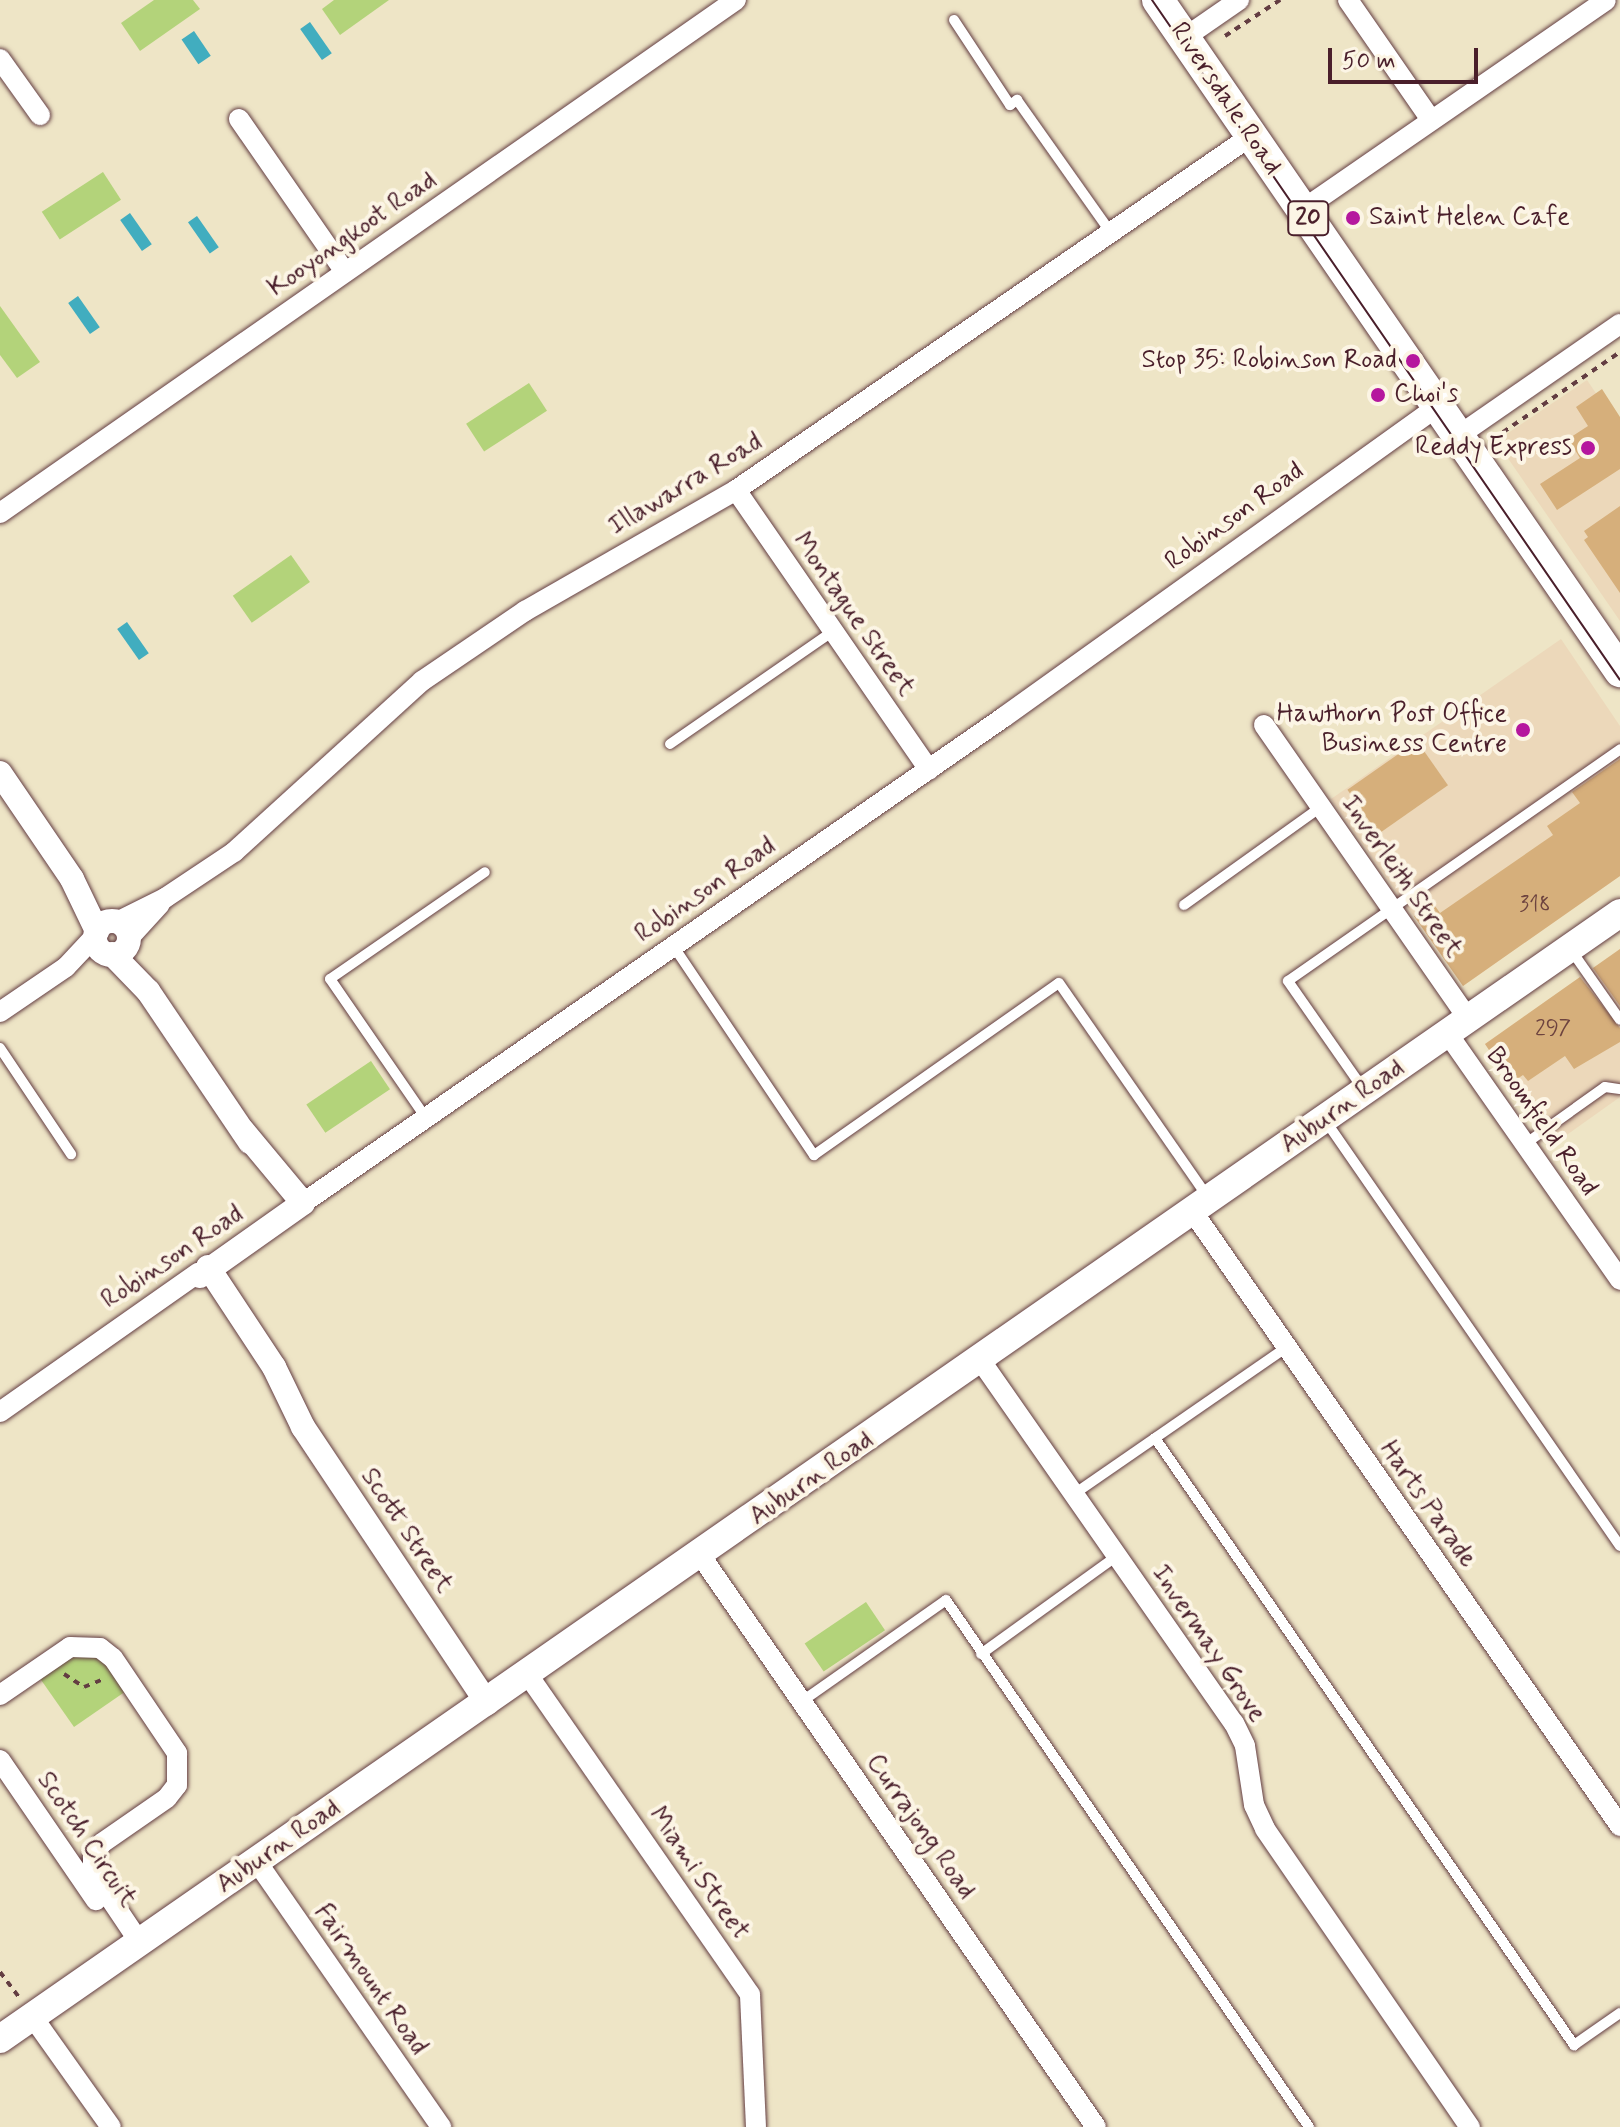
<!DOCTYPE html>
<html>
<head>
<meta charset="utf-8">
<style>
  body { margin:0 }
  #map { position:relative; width:1620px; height:2127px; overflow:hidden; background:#eee5c6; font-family:Mynerve,sans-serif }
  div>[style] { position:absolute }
  .built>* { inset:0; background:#ecd8ba }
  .green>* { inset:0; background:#b3d37a; transform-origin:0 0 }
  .water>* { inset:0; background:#41adbf; transform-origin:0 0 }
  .building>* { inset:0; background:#d6af7b; transform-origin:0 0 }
  .path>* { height:4px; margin-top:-2px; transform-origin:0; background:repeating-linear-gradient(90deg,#633d42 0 6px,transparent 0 12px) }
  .roads { filter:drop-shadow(0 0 2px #633d42) drop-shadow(0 0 2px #633d42) }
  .service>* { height:10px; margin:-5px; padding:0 5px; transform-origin:5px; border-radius:5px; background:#fff }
  .minor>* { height:20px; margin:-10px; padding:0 10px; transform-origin:10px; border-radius:10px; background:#fff }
  .tertiary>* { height:24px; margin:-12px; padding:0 12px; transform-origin:12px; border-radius:12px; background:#fff }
  .tertiary>.ring { margin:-12px; padding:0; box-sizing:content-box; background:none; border:24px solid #fff; border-radius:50% }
  .secondary>* { height:28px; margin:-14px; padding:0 14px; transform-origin:14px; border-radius:14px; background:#fff }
  .primary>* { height:32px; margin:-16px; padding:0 16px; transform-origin:16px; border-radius:16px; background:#fff }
  .tram>* { height:2px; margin:-1px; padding:0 1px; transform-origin:1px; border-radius:1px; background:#4a1f2b }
  .dots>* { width:22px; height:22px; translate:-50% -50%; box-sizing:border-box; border:4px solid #fcf5e5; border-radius:50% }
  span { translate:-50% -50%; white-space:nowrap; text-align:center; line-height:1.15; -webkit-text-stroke:8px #fcf5e5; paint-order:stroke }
  .number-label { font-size:22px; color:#6d433f }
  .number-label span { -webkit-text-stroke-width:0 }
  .shield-label span { padding:2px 6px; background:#fcf5e5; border:2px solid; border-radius:6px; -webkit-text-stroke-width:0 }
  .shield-label { font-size:24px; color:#4a1f2b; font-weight:700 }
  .street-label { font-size:26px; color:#4a1f2b }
  .poi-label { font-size:26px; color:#4a1f2b }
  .left { translate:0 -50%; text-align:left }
  .right { translate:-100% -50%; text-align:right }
  .scale { position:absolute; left:1328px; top:48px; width:150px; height:36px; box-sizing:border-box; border:4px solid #4a1f2b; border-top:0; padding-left:10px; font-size:24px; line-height:28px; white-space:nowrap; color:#4a1f2b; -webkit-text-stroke:6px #fcf5e5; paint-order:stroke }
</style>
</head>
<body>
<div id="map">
  <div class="built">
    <i style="clip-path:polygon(1587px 380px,1620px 429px,1620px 621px,1496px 441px)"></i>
    <i style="clip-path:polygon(1561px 639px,1620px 726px,1620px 876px,1463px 986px,1331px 799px)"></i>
    <i style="clip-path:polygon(1620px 949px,1620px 1097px,1554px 1144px,1485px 1044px)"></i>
  </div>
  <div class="green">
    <i style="clip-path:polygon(154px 0,193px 0,200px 9px,140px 51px,121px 23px)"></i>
    <i style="clip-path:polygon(334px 0,389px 0,340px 35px,322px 9px)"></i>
    <i style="left:103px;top:172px;width:33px;height:73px;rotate:57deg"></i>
    <i style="clip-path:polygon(0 306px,40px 362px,17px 378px,0 355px)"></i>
    <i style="left:529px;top:383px;width:33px;height:75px;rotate:57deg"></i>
    <i style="left:291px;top:555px;width:33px;height:71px;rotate:55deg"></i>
    <i style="left:371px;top:1061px;width:34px;height:78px;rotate:56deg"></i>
    <i style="left:866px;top:1602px;width:34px;height:74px;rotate:56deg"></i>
    <i style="clip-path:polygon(73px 1653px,104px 1658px,129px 1689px,74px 1727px,39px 1677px)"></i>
  </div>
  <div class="water">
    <i style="left:310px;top:22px;width:38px;height:12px;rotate:55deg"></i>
    <i style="left:194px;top:31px;width:30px;height:15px;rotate:56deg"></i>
    <i style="left:130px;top:213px;width:38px;height:12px;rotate:55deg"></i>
    <i style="left:197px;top:216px;width:38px;height:11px;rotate:55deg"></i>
    <i style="left:78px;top:296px;width:38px;height:12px;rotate:55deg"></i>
    <i style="left:127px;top:622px;width:38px;height:12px;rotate:55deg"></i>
  </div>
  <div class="building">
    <i style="clip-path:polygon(1602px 389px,1620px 417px,1620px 469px,1557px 510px,1540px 484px,1580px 458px,1568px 439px,1588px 426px,1576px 407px)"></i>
    <i style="clip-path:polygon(1620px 506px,1620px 593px,1584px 540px,1588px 537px,1584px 531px)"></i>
    <i style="left:1417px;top:741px;width:54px;height:85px;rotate:55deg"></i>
    <i style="clip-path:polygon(1620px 759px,1620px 876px,1463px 986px,1414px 916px,1433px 903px,1440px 913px,1553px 835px,1547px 826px,1580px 803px,1572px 792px)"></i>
    <i style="clip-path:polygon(1620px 949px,1620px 1006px,1593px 968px)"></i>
    <i style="clip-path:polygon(1580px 977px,1620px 1028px,1620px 1042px,1574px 1069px,1565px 1056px,1528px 1081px,1523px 1075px,1511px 1083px,1485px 1044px)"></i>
  </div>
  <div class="path">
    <i style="left:1225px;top:36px;width:66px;rotate:-33.2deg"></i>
    <i style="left:1493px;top:439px;width:154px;rotate:-34.4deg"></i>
    <i style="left:64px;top:1674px;width:24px;rotate:33deg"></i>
    <i style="left:84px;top:1687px;width:22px;rotate:-22deg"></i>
    <i style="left:0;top:1972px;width:34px;rotate:53deg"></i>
  </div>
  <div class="roads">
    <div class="service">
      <i style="left:954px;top:20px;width:102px;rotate:56.6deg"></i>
      <i style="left:1010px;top:105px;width:9px;rotate:-36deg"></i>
      <i style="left:1017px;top:100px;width:163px;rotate:54.7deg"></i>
      <i style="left:670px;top:744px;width:198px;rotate:-34.7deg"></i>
      <i style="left:1184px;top:905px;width:168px;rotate:-35.6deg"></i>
      <i style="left:674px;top:947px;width:251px;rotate:56.1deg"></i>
      <i style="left:814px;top:1155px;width:299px;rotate:-35.1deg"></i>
      <i style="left:1059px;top:983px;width:263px;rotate:55.2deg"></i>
      <i style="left:1571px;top:950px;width:85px;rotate:55deg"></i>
      <i style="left:0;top:1048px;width:128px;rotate:56.2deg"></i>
      <i style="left:1364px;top:1090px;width:133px;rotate:-124.9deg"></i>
      <i style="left:1288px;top:981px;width:405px;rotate:-34.9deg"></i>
      <i style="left:426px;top:1118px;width:169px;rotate:-124.6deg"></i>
      <i style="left:330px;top:979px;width:188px;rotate:-34.6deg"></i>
      <i style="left:1325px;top:1120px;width:518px;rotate:55.3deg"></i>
      <i style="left:1525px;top:1144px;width:98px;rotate:-35.5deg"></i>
      <i style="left:1605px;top:1087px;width:15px;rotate:8deg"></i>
      <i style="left:1155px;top:1438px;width:738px;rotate:55.38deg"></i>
      <i style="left:1574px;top:2045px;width:56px;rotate:-34.8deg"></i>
      <i style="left:1074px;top:1494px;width:257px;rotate:-34.6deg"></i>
      <i style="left:981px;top:1654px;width:168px;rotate:-35.8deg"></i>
      <i style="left:801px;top:1702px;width:177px;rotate:-35.1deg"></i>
      <i style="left:946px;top:1600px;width:640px;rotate:55.44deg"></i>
    </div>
    <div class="minor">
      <i style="left:1348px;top:0;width:146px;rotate:55.3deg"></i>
      <i style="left:1184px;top:38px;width:67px;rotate:-34.6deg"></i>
      <i style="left:0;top:59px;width:69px;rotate:54.5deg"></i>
      <i style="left:239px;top:119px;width:186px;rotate:55.3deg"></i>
      <i style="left:1302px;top:210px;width:369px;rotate:-34.6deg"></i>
      <i style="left:1458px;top:436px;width:197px;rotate:-34.7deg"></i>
      <i style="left:736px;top:490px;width:340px;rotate:55.4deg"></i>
      <i style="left:0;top:513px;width:897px;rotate:-34.88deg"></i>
      <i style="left:1264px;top:725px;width:358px;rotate:55.2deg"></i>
      <i style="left:117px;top:922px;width:54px;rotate:-26.6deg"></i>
      <i style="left:165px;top:898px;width:83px;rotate:-33.7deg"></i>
      <i style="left:234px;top:852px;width:254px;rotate:-42.3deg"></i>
      <i style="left:422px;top:681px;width:125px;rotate:-34.2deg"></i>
      <i style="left:525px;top:611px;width:243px;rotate:-29.8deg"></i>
      <i style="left:736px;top:490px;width:625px;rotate:-34.5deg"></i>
      <i style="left:129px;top:938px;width:46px;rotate:-47.6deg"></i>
      <i style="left:0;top:1012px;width:80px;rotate:-34.3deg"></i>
      <i style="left:66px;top:967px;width:44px;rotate:-46.8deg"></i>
      <i style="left:1448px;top:1034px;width:300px;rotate:55deg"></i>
      <i style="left:303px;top:1203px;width:853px;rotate:-34.73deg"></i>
      <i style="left:1004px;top:717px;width:533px;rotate:-35.6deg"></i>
      <i style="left:1193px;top:1212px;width:748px;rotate:55.18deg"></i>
      <i style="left:981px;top:1361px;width:442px;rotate:55.1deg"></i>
      <i style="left:1234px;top:1723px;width:25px;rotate:64deg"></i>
      <i style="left:1245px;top:1746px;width:60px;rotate:81.3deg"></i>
      <i style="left:1254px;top:1805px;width:26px;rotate:65deg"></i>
      <i style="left:1265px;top:1829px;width:362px;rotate:55.5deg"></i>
      <i style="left:0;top:1412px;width:242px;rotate:-35.1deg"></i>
      <i style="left:701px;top:1556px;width:694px;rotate:55.33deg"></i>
      <i style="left:528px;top:1675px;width:389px;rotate:55.2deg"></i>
      <i style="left:750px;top:1995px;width:132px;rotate:87.4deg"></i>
      <i style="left:0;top:1695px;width:85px;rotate:-34.4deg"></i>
      <i style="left:70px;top:1647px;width:30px;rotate:2deg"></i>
      <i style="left:100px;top:1648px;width:16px;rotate:38deg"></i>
      <i style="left:113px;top:1658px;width:115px;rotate:56deg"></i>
      <i style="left:177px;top:1753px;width:32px;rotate:90deg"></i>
      <i style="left:177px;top:1785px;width:16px;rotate:128deg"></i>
      <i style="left:167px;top:1798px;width:79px;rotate:145.3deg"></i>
      <i style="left:102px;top:1843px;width:16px;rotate:125deg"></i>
      <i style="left:93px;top:1856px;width:17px;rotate:90deg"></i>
      <i style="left:93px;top:1873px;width:84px;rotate:56.1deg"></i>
      <i style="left:0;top:1760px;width:170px;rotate:55.6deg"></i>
      <i style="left:257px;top:1862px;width:323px;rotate:55.2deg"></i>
      <i style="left:32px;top:2016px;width:136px;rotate:54.6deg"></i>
    </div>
    <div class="tertiary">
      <i style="left:0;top:773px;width:128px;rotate:55.8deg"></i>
      <i style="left:72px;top:879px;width:58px;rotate:64.3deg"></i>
      <i class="ring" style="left:95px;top:921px;width:10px;height:10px"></i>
      <i style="left:112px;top:954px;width:52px;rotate:45.8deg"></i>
      <i style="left:148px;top:991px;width:182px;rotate:56deg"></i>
      <i style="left:208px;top:1267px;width:120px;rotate:56.6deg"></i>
      <i style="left:274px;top:1367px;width:67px;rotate:64.2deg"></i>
      <i style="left:303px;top:1427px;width:332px;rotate:56.3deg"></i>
      <i style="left:200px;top:1276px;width:126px;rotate:-35.3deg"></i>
      <i style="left:303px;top:1203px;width:94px;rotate:-129.8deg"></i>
    </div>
    <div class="secondary">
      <i style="left:0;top:2039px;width:1973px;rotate:-34.8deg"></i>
    </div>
    <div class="primary">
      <i style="left:1158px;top:0;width:815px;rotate:55.45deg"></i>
    </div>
  </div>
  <div class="tram">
    <i style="left:1152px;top:0;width:825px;rotate:55.46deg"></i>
  </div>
  <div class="dots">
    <i style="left:1353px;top:218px;background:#b5179e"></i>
    <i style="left:1413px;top:361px;background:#b5179e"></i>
    <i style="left:1378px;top:395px;background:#b5179e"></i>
    <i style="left:1588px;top:448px;background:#b5179e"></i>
    <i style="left:1523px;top:730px;background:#b5179e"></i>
  </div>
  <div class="number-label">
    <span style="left:1535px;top:906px">318</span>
    <span style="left:1553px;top:1030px">297</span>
  </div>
  <div class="shield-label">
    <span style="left:1308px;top:218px">20</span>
  </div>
  <div class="street-label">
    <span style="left:1225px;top:99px;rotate:56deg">Riversdale Road</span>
    <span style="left:353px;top:235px;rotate:-35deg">Kooyongkoot Road</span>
    <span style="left:686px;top:485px;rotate:-31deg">Illawarra Road</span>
    <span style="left:1235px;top:517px;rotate:-36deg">Robinson Road</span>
    <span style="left:853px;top:615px;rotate:55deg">Montague Street</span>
    <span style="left:1401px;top:877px;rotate:55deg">Inverleith Street</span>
    <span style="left:706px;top:891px;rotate:-35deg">Robinson Road</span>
    <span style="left:1343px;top:1107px;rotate:-35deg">Auburn Road</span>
    <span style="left:1541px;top:1122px;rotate:55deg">Broomfield Road</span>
    <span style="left:173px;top:1258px;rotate:-34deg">Robinson Road</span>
    <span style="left:812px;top:1479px;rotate:-35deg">Auburn Road</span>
    <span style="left:1427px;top:1505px;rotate:55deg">Harts Parade</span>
    <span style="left:406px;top:1531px;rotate:56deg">Scott Street</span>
    <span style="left:1208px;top:1644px;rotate:56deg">Invermay Grove</span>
    <span style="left:920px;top:1827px;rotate:55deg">Currajong Road</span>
    <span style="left:86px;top:1840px;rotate:56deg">Scotch Circuit</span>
    <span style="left:279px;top:1847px;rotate:-35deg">Auburn Road</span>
    <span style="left:698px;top:1874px;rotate:55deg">Miami Street</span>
    <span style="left:370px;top:1980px;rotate:55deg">Fairmount Road</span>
  </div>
  <div class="poi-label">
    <span class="left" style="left:1369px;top:218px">Saint Helen Cafe</span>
    <span class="right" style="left:1397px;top:361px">Stop 35: Robinson Road</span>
    <span class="left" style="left:1394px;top:395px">Choi's</span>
    <span class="right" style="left:1572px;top:448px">Reddy Express</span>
    <span class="right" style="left:1507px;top:730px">Hawthorn Post Office<br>Business Centre</span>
  </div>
  <div class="scale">50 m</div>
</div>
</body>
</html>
